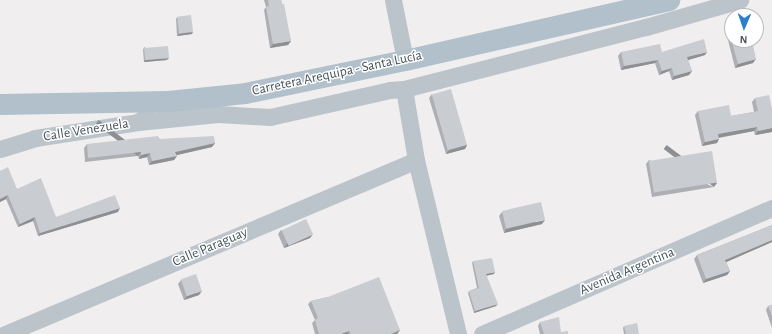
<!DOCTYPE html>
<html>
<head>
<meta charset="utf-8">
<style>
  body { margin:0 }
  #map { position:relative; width:772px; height:334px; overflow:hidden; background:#f1eeef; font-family:"Alegreya Sans",sans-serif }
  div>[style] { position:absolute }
  .minor>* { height:17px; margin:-8.5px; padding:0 8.5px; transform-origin:8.5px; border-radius:8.5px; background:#bbc4ca }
  .major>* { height:21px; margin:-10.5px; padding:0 10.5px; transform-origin:10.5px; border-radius:10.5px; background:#b1c0ca }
  .wall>* { inset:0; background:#adafb4 }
  .shaded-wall>* { inset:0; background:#8d8f92; transform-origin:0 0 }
  .building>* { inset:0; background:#c9ccd1; transform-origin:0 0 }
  span { translate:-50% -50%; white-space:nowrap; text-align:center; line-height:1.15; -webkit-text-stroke:3px #fff; paint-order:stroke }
  .street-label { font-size:14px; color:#48535a }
  .north { position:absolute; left:724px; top:8px; width:40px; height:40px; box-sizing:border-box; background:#fff; border:1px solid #b6babd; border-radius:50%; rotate:182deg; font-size:11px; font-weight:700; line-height:16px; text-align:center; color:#48535a }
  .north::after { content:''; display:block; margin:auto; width:14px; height:18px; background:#2c7fce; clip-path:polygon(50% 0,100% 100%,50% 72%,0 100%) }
</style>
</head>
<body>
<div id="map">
  <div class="minor">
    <i style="left:393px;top:0;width:61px;rotate:78.7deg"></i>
    <i style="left:404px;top:89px;width:72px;rotate:80.4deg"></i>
    <i style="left:416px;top:160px;width:179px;rotate:76.4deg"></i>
    <i style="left:138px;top:122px;width:80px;rotate:-5.7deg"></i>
    <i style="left:218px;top:114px;width:52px;rotate:3.3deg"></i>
    <i style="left:270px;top:117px;width:123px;rotate:-12.7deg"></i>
    <i style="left:390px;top:90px;width:14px;rotate:-4deg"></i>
    <i style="left:404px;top:89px;width:250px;rotate:-14.4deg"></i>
    <i style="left:646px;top:27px;width:98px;rotate:-16deg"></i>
    <i style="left:0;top:149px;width:37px;rotate:-17deg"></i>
    <i style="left:35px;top:138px;width:104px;rotate:-8.8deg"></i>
    <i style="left:138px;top:122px;width:10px;rotate:-37deg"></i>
    <i style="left:5px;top:334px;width:446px;rotate:-22.9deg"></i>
    <i style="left:482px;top:334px;width:316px;rotate:-23.5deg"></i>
  </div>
  <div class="major">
    <i style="left:0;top:104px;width:168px;rotate:-1deg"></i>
    <i style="left:168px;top:101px;width:77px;rotate:-5.9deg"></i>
    <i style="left:245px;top:93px;width:163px;rotate:-11.7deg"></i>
    <i style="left:405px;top:60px;width:271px;rotate:-12.8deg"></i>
  </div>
  <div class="wall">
    <i style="clip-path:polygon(264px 0,281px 0,291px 41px,288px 45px,270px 48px,264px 10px,266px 7px)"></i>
    <i style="clip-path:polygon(177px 17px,192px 34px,177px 36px,176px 19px)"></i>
    <i style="clip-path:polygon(728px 28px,753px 63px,735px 68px,726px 32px)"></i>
    <i style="clip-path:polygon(144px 47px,167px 60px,144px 62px,143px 50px)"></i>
    <i style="clip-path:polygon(621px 52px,662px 52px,705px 55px,688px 60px,692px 71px,689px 75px,672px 80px,669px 71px,659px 75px,655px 63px,621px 70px,618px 56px)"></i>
    <i style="clip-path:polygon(432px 94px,467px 145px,465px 149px,446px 154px,429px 98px)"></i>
    <i style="clip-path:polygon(755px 98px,772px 109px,772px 132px,755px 135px,754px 131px,719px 138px,717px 143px,702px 146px,695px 115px,698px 111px,731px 116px,754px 112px,752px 102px)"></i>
    <i style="clip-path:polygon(215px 143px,212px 147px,176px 155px,177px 156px,174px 160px,149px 165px,147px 157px,139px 159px,138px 156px,85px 162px,84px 148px,87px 144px)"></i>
    <i style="clip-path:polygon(649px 160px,714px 187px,652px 197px,646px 164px)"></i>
    <i style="clip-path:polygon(0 171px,17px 189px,56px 217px,118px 212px,38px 236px,33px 221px,18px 227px,6px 199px,0 202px)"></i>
    <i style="clip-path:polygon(502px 212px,542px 224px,504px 233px,499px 216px)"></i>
    <i style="clip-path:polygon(772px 225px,772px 242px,726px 262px,730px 271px,727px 275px,703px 283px,694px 259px,697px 255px)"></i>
    <i style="clip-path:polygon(281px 230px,313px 234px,310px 238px,284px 248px,278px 234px)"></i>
    <i style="clip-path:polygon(473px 261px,494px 274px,486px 276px,496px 306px,474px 313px,468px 293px,469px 291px,477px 288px,472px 263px)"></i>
    <i style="clip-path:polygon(181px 280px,199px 295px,184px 300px,178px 284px)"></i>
    <i style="clip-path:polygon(328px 297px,400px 330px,397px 334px,315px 334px,312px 323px,315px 320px,308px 304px,311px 301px)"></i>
    <i style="clip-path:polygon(772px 305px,772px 328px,766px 310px,768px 306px)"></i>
    <i style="clip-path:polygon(540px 322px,561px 332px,568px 334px,540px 334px,538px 326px)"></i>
    <i style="clip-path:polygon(624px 326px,639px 334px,624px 334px,623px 328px)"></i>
  </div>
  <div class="shaded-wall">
    <i style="clip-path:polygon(193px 32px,192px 34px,177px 36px,179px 34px)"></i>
    <i style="clip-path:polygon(291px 41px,288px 45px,270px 48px,273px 44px)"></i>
    <i style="clip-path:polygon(707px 52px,705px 55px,685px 61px,687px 57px)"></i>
    <i style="clip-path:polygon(169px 58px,167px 60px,144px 62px,145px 60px)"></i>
    <i style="clip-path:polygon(756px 59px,753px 63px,735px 68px,738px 64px)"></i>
    <i style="clip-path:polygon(658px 60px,655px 63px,621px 70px,624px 66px)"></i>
    <i style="clip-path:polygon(672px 68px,669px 71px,659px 75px,662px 71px)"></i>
    <i style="clip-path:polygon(692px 71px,689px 75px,672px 80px,674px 76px)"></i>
    <i style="clip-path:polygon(757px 127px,754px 131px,716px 138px,718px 134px)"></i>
    <i style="clip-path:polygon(772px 128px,772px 132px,755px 135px,758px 131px)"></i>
    <i style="clip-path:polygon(719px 139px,717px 143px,702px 146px,705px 142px)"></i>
    <i style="clip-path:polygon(215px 143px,212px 147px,173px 156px,175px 152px)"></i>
    <i style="clip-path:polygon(467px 145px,465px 149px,446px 154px,449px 150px)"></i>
    <i style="left:141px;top:152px;width:5px;height:53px;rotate:127deg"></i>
    <i style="clip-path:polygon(150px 153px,147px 157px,139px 159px,141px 155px)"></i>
    <i style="clip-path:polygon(177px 156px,174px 160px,149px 165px,152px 161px)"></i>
    <i style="left:717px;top:183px;width:5px;height:63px;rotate:127deg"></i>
    <i style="clip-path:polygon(8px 195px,6px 199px,0 202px,0 199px)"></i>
    <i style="clip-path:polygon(120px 208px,118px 212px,38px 236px,40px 233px)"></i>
    <i style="clip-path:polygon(35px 217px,33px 221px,18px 227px,20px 224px)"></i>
    <i style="clip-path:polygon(545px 220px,542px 224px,504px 233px,506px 229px)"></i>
    <i style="clip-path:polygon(313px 234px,310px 238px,284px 248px,287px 244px)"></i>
    <i style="clip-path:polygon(772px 240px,772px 242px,722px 264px,725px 260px)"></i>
    <i style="clip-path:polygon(730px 271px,727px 275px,703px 283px,706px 279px)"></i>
    <i style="clip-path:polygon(495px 272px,494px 274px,484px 276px,486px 274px)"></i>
    <i style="clip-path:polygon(202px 291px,199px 295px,184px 300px,187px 296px)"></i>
    <i style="clip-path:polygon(498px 304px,496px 306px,474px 313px,475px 311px)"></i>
    <i style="clip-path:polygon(400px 330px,397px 334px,391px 334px)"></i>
    <i style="clip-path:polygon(349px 331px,348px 334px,341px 334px)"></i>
  </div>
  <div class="building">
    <i style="clip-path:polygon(268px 0,281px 0,282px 4px,284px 4px,291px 41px,273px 44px,266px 7px,269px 6px)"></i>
    <i style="left:191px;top:15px;width:17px;height:14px;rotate:83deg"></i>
    <i style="clip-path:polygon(732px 27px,732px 40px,752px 40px,756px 59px,738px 64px,728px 28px)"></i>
    <i style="clip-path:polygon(704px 39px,707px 52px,687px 57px,692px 71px,674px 76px,672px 68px,662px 71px,658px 60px,624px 66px,621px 52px,660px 44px,662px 52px)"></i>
    <i style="left:168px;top:46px;width:12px;height:24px;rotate:85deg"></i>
    <i style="left:451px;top:89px;width:58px;height:20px;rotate:74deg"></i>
    <i style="clip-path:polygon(769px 95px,772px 109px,772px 128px,758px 131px,757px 127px,718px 134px,719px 139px,705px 142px,698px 111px,729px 105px,731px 116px,758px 111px,755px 98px)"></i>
    <i style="clip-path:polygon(158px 136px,160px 139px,214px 136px,215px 143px,175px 152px,177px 156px,152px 161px,150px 153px,141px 155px,141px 152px,88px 158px,87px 144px)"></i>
    <i style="left:712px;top:151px;width:32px;height:64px;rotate:81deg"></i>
    <i style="clip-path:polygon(8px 167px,17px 189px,41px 178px,56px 217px,115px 195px,120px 208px,40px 233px,35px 217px,20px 224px,8px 195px,0 199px,0 171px)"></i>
    <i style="left:541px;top:202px;width:18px;height:40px;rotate:77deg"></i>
    <i style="left:306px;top:219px;width:17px;height:27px;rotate:65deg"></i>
    <i style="clip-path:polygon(772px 225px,772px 240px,725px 260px,730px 271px,706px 279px,697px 255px)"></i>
    <i style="clip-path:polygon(492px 258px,495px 272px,486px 274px,498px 304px,475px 311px,469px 291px,479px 288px,473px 261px)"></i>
    <i style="left:196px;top:274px;width:18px;height:16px;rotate:71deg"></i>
    <i style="clip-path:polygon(379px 277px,400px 330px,391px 334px,351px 334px,349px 331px,341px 334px,319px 334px,315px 320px,318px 318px,311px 301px,328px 297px)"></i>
    <i style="clip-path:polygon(772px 305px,772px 316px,768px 306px)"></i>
    <i style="clip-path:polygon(559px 317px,561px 332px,568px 331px,568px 334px,544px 334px,540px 322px)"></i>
    <i style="clip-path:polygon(637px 323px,639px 334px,626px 334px,624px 326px)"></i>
  </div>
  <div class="street-label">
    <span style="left:337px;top:73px;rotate:-12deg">Carretera Arequipa - Santa Lucía</span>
    <span style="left:86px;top:130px;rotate:-9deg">Calle Venezuela</span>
    <span style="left:210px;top:247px;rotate:-23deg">Calle Paraguay</span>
    <span style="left:627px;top:271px;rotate:-23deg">Avenida Argentina</span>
  </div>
  <div class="north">N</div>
</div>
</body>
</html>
